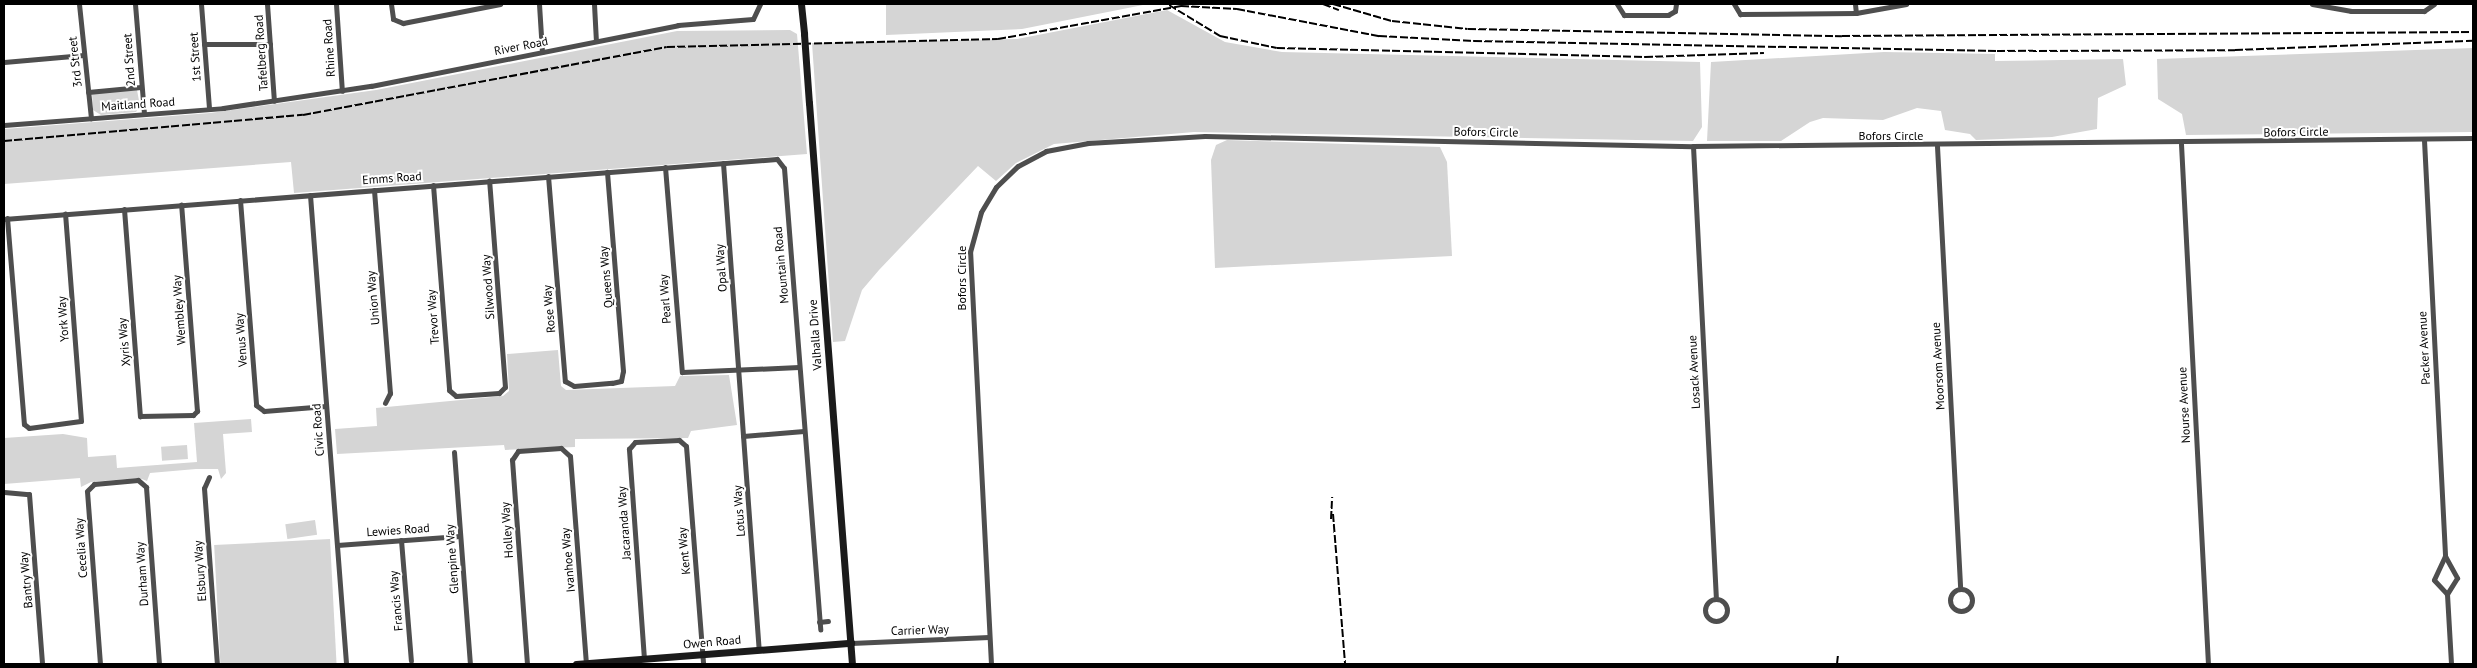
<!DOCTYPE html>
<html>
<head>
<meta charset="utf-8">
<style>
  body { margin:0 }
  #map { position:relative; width:2477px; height:668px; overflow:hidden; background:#fff; font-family:"PT Sans",sans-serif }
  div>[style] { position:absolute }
  .green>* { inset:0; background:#d5d5d5; transform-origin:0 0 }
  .street>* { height:5px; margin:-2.5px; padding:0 2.5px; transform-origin:2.5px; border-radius:2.5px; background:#4e4e4e }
  .street>.ring { margin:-2.5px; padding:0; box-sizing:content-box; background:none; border:5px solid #4e4e4e; border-radius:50% }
  .secondary>* { height:7px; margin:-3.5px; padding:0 3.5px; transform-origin:3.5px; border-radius:3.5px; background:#1b1b1b }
  .rail>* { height:2px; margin-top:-1px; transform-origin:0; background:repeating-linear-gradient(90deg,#000 0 8px,transparent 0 10.5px) }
  .secondary-bridge>* { height:7px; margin:-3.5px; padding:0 3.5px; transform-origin:3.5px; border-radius:3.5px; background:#1b1b1b }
  span { translate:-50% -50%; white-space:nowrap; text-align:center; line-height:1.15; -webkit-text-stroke:4px #fff; paint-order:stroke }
  .street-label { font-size:12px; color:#000 }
  .frame { position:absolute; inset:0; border:5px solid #000; pointer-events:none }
</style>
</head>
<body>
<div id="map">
  <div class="green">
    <i style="clip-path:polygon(886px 4px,1148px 4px,1022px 29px,886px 35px)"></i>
    <i style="clip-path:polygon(1167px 10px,1225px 42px,1282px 52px,1700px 62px,1702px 127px,1693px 141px,1194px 132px,1054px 144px,1016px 163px,996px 181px,978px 166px,879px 270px,862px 290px,845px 341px,833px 342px,812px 43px,1017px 39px)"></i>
    <i style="clip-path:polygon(790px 30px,797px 34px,807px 154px,294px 193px,291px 162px,4px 184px,4px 129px,210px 113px,376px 90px,677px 31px)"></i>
    <i style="clip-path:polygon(2473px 48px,2473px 132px,2186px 135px,2182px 114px,2158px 99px,2157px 59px)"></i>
    <i style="clip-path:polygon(1884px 52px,1995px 54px,1995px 61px,2123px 59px,2126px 85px,2098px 98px,2097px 129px,2052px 137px,1976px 140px,1970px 134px,1945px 130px,1941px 111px,1917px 108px,1883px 120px,1823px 118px,1810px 122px,1781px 141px,1707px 141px,1711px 62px)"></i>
    <i style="clip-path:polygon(137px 90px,140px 106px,136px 112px,101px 115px,93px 110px,92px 93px)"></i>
    <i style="clip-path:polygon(1227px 140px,1440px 147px,1447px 162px,1452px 256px,1215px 268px,1211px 160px,1216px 145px)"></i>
    <i style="clip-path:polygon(558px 350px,561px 386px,566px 390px,675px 386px,680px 376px,729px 375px,737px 425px,691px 431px,688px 438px,575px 439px,575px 447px,505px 450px,504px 445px,337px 454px,335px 429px,377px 426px,376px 408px,503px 396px,509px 391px,507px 354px)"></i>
    <i style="clip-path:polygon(251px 419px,252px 432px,223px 434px,226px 473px,221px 479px,218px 469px,196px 469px,150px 473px,147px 481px,139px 478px,91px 482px,81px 487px,80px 478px,4px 484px,4px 438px,63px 434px,87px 438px,88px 457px,116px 455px,117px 468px,197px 462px,194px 423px)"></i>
    <i style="left:187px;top:445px;width:14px;height:26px;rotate:86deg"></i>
    <i style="left:315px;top:520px;width:15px;height:30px;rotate:82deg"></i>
    <i style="left:330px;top:539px;width:125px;height:116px;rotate:87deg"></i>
  </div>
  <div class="street">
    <i style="left:79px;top:4px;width:115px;rotate:84deg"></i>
    <i style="left:135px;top:4px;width:110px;rotate:85.3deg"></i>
    <i style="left:201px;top:4px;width:105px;rotate:85.6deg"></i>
    <i style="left:267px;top:4px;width:97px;rotate:85.9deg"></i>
    <i style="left:336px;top:4px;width:87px;rotate:86.1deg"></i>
    <i style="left:391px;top:4px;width:15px;rotate:82deg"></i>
    <i style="left:393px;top:19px;width:11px;rotate:22deg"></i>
    <i style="left:403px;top:23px;width:99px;rotate:-11.1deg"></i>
    <i style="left:539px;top:4px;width:48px;rotate:86.4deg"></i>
    <i style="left:594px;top:4px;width:37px;rotate:87deg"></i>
    <i style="left:1617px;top:4px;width:13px;rotate:58deg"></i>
    <i style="left:1624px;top:15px;width:44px"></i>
    <i style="left:1668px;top:15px;width:8px;rotate:-30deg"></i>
    <i style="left:1675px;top:11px;width:7px;rotate:-82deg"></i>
    <i style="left:1734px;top:4px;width:12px;rotate:59deg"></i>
    <i style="left:1740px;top:14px;width:116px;rotate:-0.5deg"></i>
    <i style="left:1856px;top:13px;width:51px;rotate:-10.2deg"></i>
    <i style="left:1855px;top:4px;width:9px;rotate:84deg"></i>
    <i style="left:2312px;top:4px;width:40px;rotate:10deg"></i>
    <i style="left:2351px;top:11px;width:73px"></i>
    <i style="left:2424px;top:11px;width:12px;rotate:-35deg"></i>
    <i style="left:204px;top:44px;width:66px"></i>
    <i style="left:4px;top:62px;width:80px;rotate:-5deg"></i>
    <i style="left:88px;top:92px;width:53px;rotate:-5.4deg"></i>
    <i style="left:4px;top:125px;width:220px;rotate:-4.4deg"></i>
    <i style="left:223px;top:108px;width:150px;rotate:-8.5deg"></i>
    <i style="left:371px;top:86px;width:313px;rotate:-11.2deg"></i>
    <i style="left:678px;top:25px;width:75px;rotate:-4.6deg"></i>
    <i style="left:753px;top:19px;width:17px;rotate:-65deg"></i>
    <i style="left:2424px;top:140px;width:417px;rotate:87.1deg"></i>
    <i style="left:2445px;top:556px;width:25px;rotate:61deg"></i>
    <i style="left:2457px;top:578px;width:19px;rotate:122deg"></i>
    <i style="left:2181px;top:144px;width:521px;rotate:87.03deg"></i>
    <i style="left:1693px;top:146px;width:451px;rotate:87.1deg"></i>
    <i style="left:1937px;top:146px;width:441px;rotate:87deg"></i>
    <i style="left:723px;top:163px;width:487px;rotate:85.8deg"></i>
    <i style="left:665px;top:167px;width:206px;rotate:85.3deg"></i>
    <i style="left:682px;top:372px;width:117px;rotate:-2.4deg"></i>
    <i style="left:548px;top:176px;width:206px;rotate:85.3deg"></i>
    <i style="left:565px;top:381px;width:10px;rotate:29deg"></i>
    <i style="left:574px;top:386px;width:38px;rotate:-5deg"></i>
    <i style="left:612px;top:383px;width:9px;rotate:-13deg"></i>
    <i style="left:621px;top:381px;width:10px;rotate:-79deg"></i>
    <i style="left:623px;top:371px;width:200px;rotate:-94.6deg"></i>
    <i style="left:433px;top:185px;width:206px;rotate:85.5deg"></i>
    <i style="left:449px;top:390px;width:9px;rotate:41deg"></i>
    <i style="left:456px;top:396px;width:43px;rotate:-4deg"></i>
    <i style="left:499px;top:393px;width:8px;rotate:-45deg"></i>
    <i style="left:505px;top:387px;width:207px;rotate:-94.4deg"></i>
    <i style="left:374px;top:190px;width:204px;rotate:85.5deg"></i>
    <i style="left:390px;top:393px;width:11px;rotate:117deg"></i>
    <i style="left:310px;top:195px;width:470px;rotate:85.6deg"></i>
    <i style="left:240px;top:200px;width:206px;rotate:85.5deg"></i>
    <i style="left:256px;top:405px;width:10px;rotate:37deg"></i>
    <i style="left:264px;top:411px;width:62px;rotate:-4.6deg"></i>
    <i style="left:124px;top:209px;width:208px;rotate:85.6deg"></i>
    <i style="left:140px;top:416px;width:53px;rotate:-1.1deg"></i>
    <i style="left:193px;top:415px;width:6px;rotate:-45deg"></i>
    <i style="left:197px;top:411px;width:207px;rotate:-94.4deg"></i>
    <i style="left:7px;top:218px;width:207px;rotate:85.3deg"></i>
    <i style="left:24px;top:424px;width:6px;rotate:39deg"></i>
    <i style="left:29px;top:428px;width:52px;rotate:-7.7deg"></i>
    <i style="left:81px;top:421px;width:208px;rotate:-94.4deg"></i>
    <i style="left:4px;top:219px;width:775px;rotate:-4.44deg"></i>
    <i style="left:777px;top:159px;width:11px;rotate:52deg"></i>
    <i style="left:784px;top:168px;width:463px;rotate:85.5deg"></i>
    <i style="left:743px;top:436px;width:61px;rotate:-4.7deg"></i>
    <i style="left:454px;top:452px;width:213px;rotate:85.7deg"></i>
    <i style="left:209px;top:477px;width:12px;rotate:114deg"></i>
    <i style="left:204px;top:488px;width:176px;rotate:85.8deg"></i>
    <i style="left:4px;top:492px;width:25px;rotate:5deg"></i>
    <i style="left:29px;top:494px;width:170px;rotate:85.6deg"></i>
    <i style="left:401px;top:540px;width:121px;rotate:85.3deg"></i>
    <i style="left:337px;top:545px;width:123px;rotate:-4.2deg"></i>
    <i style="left:2445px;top:556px;width:26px;rotate:115deg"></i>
    <i style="left:2434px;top:580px;width:19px;rotate:47deg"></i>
    <i class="ring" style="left:1950px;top:589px;width:17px;height:17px"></i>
    <i style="left:2447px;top:594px;width:70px;rotate:86.7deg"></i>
    <i class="ring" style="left:1705px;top:599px;width:17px;height:17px"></i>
    <i style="left:819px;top:622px;width:9px;rotate:-6deg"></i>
    <i style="left:851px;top:643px;width:138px;rotate:-2.5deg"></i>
    <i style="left:644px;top:659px;width:211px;rotate:-94.1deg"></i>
    <i style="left:629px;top:449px;width:9px;rotate:-49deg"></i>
    <i style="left:635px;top:442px;width:44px;rotate:-2.6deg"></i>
    <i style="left:679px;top:440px;width:9px;rotate:41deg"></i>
    <i style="left:686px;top:446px;width:219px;rotate:85.5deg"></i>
    <i style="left:100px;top:664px;width:173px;rotate:-94.3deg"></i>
    <i style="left:87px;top:491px;width:10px;rotate:-45deg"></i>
    <i style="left:94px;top:484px;width:44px;rotate:-5.2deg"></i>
    <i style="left:138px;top:480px;width:11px;rotate:41deg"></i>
    <i style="left:146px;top:487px;width:177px;rotate:85.8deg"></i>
    <i style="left:527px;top:664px;width:205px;rotate:-94.2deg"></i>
    <i style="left:512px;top:460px;width:11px;rotate:-56deg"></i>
    <i style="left:518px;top:451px;width:43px;rotate:-4deg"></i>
    <i style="left:561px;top:448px;width:12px;rotate:42deg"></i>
    <i style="left:570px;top:456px;width:208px;rotate:85.6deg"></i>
    <i style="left:991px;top:664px;width:413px;rotate:-92.9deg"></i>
    <i style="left:970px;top:252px;width:41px;rotate:-74.6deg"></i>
    <i style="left:981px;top:212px;width:29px;rotate:-59deg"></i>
    <i style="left:996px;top:187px;width:30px;rotate:-44deg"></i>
    <i style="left:1018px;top:166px;width:32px;rotate:-28deg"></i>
    <i style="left:1046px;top:151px;width:43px;rotate:-10.8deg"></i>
    <i style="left:1088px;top:143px;width:117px;rotate:-3.4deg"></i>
    <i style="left:1205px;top:136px;width:488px;rotate:1.2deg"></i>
    <i style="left:1693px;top:146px;width:780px;rotate:-0.59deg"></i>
  </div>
  <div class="secondary">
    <i style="left:801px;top:4px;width:30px;rotate:84deg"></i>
    <i style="left:809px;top:103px;width:563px;rotate:85.62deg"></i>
    <i style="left:576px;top:664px;width:276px;rotate:-4.4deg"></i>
  </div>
  <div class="rail">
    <i style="left:1323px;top:4px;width:17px;rotate:21deg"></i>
    <i style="left:1333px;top:4px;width:61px;rotate:16.1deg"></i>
    <i style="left:1392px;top:21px;width:76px;rotate:6deg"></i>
    <i style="left:1468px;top:29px;width:374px;rotate:1.1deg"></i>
    <i style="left:1842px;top:36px;width:631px;rotate:-0.36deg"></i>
    <i style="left:1169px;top:5px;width:60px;rotate:31.3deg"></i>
    <i style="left:1220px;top:36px;width:58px;rotate:11.9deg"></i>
    <i style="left:1277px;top:48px;width:368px;rotate:1.4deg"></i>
    <i style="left:1645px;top:57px;width:119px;rotate:-1.9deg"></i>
    <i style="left:4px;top:141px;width:300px;rotate:-5deg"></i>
    <i style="left:303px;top:115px;width:370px;rotate:-10.6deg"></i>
    <i style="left:667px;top:47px;width:331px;rotate:-1.4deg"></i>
    <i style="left:998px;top:39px;width:186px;rotate:-10.2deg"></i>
    <i style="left:1181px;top:6px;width:56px;rotate:3.1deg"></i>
    <i style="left:1237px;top:9px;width:145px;rotate:10.8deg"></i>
    <i style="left:1379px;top:36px;width:95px;rotate:3deg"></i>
    <i style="left:1474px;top:41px;width:523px;rotate:1.1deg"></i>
    <i style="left:1997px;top:51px;width:238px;rotate:-0.2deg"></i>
    <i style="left:2235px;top:50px;width:238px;rotate:-2.2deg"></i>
    <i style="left:1333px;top:514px;width:150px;rotate:85.4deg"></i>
    <i style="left:1331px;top:519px;width:22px;rotate:-87deg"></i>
    <i style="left:1837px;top:664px;width:10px;rotate:-84deg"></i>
  </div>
  <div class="secondary-bridge">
    <i style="left:804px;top:34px;width:69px;rotate:85.9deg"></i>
  </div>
  <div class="street-label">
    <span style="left:521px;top:46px;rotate:-11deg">River Road</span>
    <span style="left:329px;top:48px;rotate:-94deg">Rhine Road</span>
    <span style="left:261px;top:53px;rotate:-94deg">Tafelberg Road</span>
    <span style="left:195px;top:57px;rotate:-94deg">1st Street</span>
    <span style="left:129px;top:60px;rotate:-94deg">2nd Street</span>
    <span style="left:75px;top:62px;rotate:-96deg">3rd Street</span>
    <span style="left:138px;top:104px;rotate:-4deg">Maitland Road</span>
    <span style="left:1486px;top:132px;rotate:1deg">Bofors Circle</span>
    <span style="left:2296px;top:132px;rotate:-1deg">Bofors Circle</span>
    <span style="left:1891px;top:136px">Bofors Circle</span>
    <span style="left:392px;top:178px;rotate:-4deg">Emms Road</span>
    <span style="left:781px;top:265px;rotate:-95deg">Mountain Road</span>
    <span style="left:721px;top:268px;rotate:-94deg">Opal Way</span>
    <span style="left:606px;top:277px;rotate:-95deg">Queens Way</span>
    <span style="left:962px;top:278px;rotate:-90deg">Bofors Circle</span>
    <span style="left:488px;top:287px;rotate:-94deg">Silwood Way</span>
    <span style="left:373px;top:298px;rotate:-95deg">Union Way</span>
    <span style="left:665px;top:299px;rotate:-94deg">Pearl Way</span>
    <span style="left:549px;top:309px;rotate:-95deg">Rose Way</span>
    <span style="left:179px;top:310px;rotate:-94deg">Wembley Way</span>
    <span style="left:433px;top:317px;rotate:-94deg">Trevor Way</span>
    <span style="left:63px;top:319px;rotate:-94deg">York Way</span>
    <span style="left:815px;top:335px;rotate:-94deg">Valhalla Drive</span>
    <span style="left:241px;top:340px;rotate:-94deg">Venus Way</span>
    <span style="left:124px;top:342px;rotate:-95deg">Xyris Way</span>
    <span style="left:2424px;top:348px;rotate:-93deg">Packer Avenue</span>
    <span style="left:1938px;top:366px;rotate:-93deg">Moorsom Avenue</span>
    <span style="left:1694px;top:372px;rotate:-93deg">Losack Avenue</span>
    <span style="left:2184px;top:405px;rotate:-93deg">Nourse Avenue</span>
    <span style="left:318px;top:430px;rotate:-94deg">Civic Road</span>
    <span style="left:739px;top:511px;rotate:-94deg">Lotus Way</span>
    <span style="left:624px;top:523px;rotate:-94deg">Jacaranda Way</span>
    <span style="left:398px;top:530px;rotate:-4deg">Lewies Road</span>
    <span style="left:507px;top:530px;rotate:-94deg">Holley Way</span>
    <span style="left:81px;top:548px;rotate:-94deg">Cecelia Way</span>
    <span style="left:684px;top:551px;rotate:-95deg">Kent Way</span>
    <span style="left:452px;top:559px;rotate:-94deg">Glenpine Way</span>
    <span style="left:568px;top:560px;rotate:-95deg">Ivanhoe Way</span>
    <span style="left:200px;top:571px;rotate:-94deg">Elsbury Way</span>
    <span style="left:142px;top:574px;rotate:-94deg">Durham Way</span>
    <span style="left:26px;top:580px;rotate:-95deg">Bantry Way</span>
    <span style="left:396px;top:601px;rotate:-95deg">Francis Way</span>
    <span style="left:920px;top:630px;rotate:-2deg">Carrier Way</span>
    <span style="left:712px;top:642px;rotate:-5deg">Owen Road</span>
  </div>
  <div class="frame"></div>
</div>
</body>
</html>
